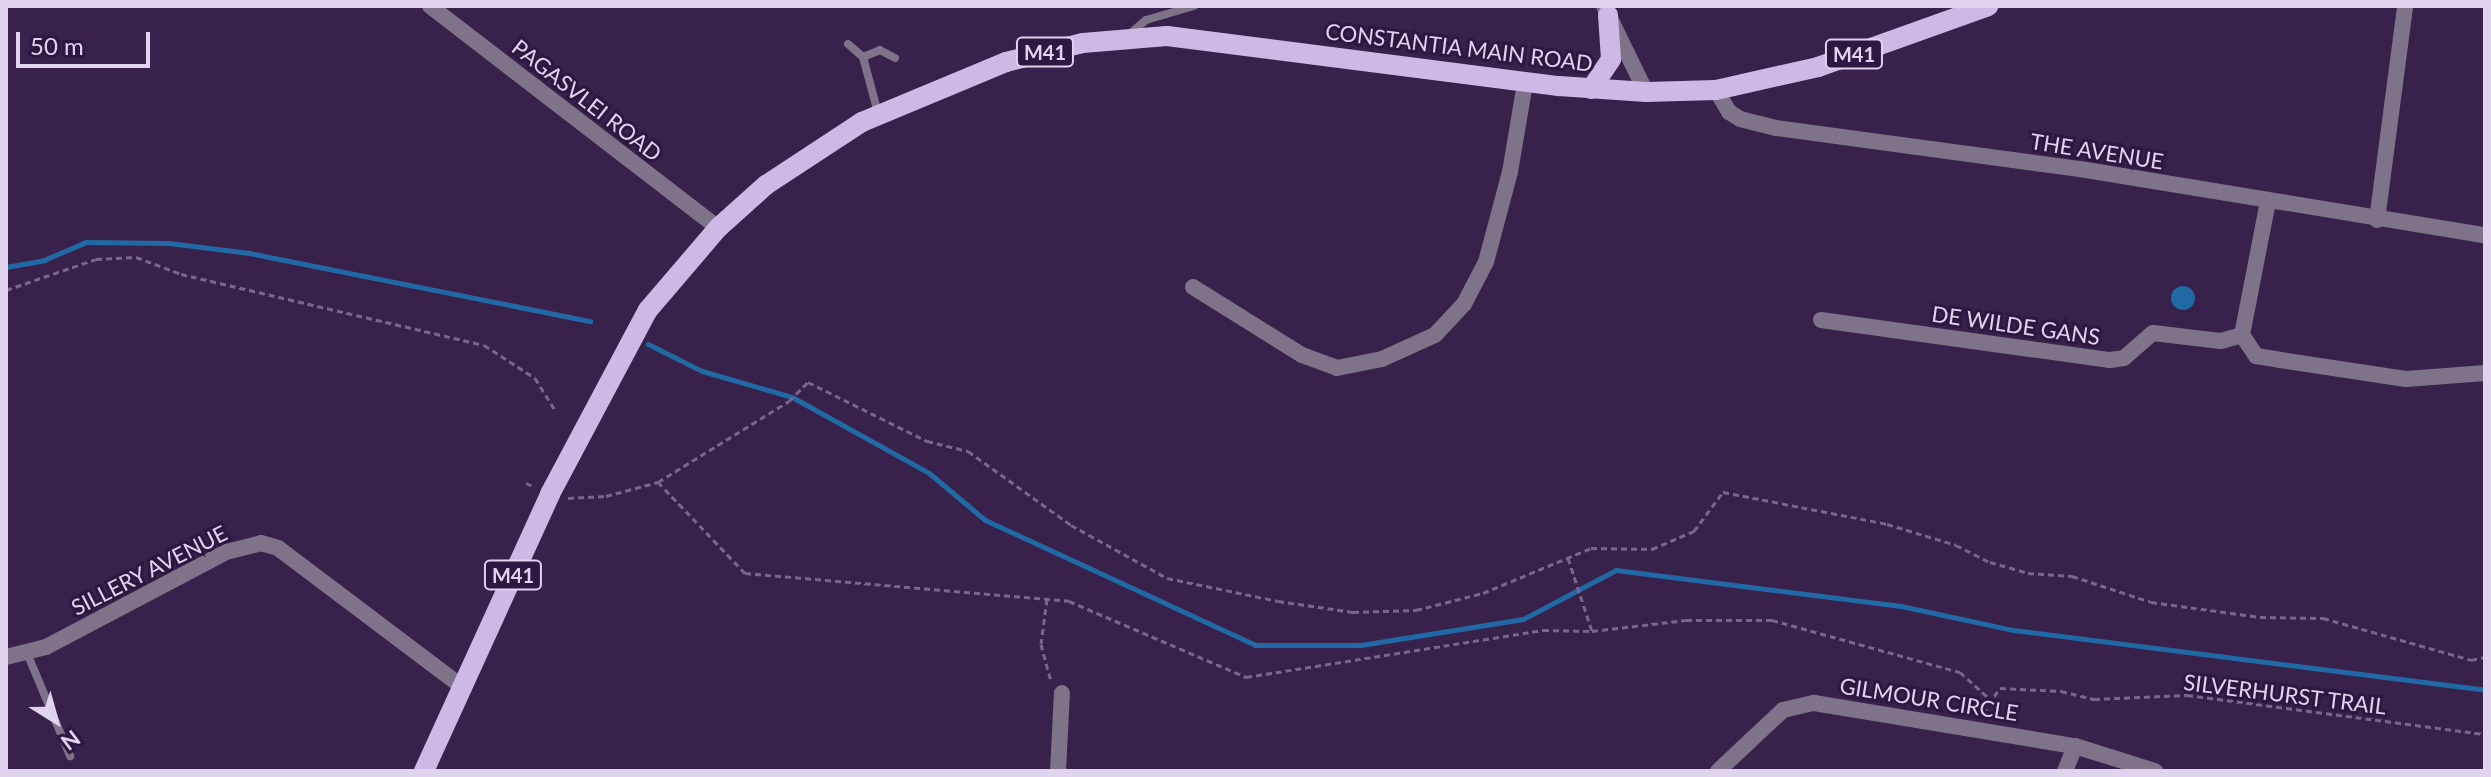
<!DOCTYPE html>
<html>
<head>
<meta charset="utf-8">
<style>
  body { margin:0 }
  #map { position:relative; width:2491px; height:777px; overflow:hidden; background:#38214b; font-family:Lato,sans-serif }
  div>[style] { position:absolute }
  .water>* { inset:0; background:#2069a5 }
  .round { border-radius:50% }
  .stream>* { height:5px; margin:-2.5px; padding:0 2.5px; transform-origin:2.5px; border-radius:2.5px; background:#2069a5 }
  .path>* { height:3px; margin-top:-1.5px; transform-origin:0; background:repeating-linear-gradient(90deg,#7a668b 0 6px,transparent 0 10px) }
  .service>* { height:8px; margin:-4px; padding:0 4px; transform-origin:4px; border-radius:4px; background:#7e7389 }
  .minor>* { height:16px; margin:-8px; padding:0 8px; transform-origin:8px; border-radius:8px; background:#7e7389 }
  .primary>* { height:20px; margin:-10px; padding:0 10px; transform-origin:10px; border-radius:10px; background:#ceb8e5 }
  span { translate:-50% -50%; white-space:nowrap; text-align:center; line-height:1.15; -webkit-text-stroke:6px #2e1740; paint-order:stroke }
  .shield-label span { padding:2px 6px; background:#2e1740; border:2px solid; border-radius:6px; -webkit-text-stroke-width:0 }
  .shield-label { font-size:20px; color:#e0d3ee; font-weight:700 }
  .street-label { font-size:22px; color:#e0d3ee }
  .frame { position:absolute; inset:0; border:8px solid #e0d3ee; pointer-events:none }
  .north { position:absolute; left:16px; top:681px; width:80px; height:80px; -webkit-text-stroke:6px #2e1740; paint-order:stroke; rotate:143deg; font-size:22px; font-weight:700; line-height:32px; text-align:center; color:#e0d3ee }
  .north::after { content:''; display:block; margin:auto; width:28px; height:36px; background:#e0d3ee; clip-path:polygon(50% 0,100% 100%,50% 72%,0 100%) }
  .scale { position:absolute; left:16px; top:32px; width:134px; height:36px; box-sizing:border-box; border:4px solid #e0d3ee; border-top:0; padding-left:10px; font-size:24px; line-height:28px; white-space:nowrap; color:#e0d3ee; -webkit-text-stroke:6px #2e1740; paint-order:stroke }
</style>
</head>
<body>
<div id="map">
  <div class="water">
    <i class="round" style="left:2171px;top:286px;width:24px;height:24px"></i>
  </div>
  <div class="stream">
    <i style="left:6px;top:267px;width:39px;rotate:-10deg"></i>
    <i style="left:44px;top:260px;width:46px;rotate:-23.2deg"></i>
    <i style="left:86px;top:242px;width:83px;rotate:0.7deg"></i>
    <i style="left:169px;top:243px;width:81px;rotate:7.1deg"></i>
    <i style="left:249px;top:253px;width:348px;rotate:11.3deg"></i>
    <i style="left:648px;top:344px;width:60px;rotate:26.6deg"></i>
    <i style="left:702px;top:371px;width:94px;rotate:16.1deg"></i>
    <i style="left:792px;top:397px;width:157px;rotate:29deg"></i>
    <i style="left:929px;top:473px;width:73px;rotate:40deg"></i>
    <i style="left:985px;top:520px;width:298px;rotate:24.8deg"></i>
    <i style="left:1255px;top:645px;width:106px"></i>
    <i style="left:1361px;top:645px;width:164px;rotate:-9.1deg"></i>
    <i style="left:1523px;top:619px;width:105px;rotate:-27.8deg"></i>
    <i style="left:1616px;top:570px;width:287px;rotate:7.2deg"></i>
    <i style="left:1901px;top:606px;width:115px;rotate:12.1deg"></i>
    <i style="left:2013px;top:630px;width:476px;rotate:7.2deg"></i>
  </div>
  <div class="path">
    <i style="left:6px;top:290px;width:95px;rotate:-19deg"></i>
    <i style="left:96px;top:259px;width:40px;rotate:-2.9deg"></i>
    <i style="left:136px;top:257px;width:48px;rotate:20.7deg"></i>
    <i style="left:181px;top:274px;width:311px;rotate:13.2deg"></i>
    <i style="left:484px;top:345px;width:61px;rotate:32.9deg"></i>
    <i style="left:535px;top:378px;width:38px;rotate:58deg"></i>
    <i style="left:658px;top:482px;width:126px;rotate:46.3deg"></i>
    <i style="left:745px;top:573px;width:325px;rotate:4.9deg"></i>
    <i style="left:1069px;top:601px;width:193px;rotate:23.2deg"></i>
    <i style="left:1246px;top:677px;width:301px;rotate:-9deg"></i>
    <i style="left:1543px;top:630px;width:49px;rotate:1.2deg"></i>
    <i style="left:526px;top:483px;width:10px;rotate:24deg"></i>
    <i style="left:568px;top:498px;width:38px;rotate:-3deg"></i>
    <i style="left:606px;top:496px;width:54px;rotate:-15.1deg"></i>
    <i style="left:658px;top:482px;width:154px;rotate:-31.7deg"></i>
    <i style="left:789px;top:401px;width:27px;rotate:-45deg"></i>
    <i style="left:808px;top:382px;width:133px;rotate:26.4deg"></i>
    <i style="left:927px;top:441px;width:42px;rotate:13.7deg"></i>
    <i style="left:968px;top:451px;width:127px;rotate:35.7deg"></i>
    <i style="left:1071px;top:525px;width:110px;rotate:28.9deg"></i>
    <i style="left:1167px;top:578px;width:113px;rotate:11.7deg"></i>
    <i style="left:1278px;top:601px;width:76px;rotate:8.3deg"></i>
    <i style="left:1353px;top:612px;width:63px;rotate:-1.8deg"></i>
    <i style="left:1416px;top:610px;width:69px;rotate:-14.2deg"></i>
    <i style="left:1483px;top:593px;width:117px;rotate:-22.6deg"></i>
    <i style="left:1591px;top:548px;width:61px;rotate:0.9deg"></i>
    <i style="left:1652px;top:549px;width:46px;rotate:-23.2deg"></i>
    <i style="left:1694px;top:531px;width:49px;rotate:-53.4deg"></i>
    <i style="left:1723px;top:492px;width:167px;rotate:11deg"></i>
    <i style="left:1887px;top:524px;width:72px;rotate:16.9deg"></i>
    <i style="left:1956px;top:545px;width:38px;rotate:27deg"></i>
    <i style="left:1990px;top:562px;width:40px;rotate:16deg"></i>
    <i style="left:2028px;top:573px;width:44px;rotate:3.9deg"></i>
    <i style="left:2072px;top:576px;width:83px;rotate:18.2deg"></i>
    <i style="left:2151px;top:602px;width:110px;rotate:7.8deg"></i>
    <i style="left:2260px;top:617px;width:63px;rotate:0.9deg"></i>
    <i style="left:2323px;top:618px;width:154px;rotate:15.8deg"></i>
    <i style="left:2471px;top:660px;width:14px;rotate:-12deg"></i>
    <i style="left:1568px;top:558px;width:77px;rotate:71.8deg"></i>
    <i style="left:1592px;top:631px;width:95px;rotate:-6.7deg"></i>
    <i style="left:1686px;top:620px;width:86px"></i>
    <i style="left:1772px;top:620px;width:195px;rotate:15.5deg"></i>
    <i style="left:1960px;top:672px;width:39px;rotate:42deg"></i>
    <i style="left:1047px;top:599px;width:45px;rotate:97.6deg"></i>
    <i style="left:1041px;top:644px;width:39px;rotate:75deg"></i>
    <i style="left:1983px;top:713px;width:30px;rotate:-56deg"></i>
    <i style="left:2000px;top:688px;width:61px;rotate:2.8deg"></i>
    <i style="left:2061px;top:691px;width:34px;rotate:14deg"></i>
    <i style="left:2094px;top:699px;width:93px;rotate:-2.5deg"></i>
    <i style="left:2187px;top:695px;width:301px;rotate:7.5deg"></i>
  </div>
  <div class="service">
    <i style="left:1127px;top:36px;width:25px;rotate:-40deg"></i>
    <i style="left:1146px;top:20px;width:50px;rotate:-16.3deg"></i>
    <i style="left:848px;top:44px;width:20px;rotate:41deg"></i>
    <i style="left:863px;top:57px;width:58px;rotate:75deg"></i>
    <i style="left:863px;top:57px;width:18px;rotate:-22deg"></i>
    <i style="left:880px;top:50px;width:17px;rotate:28deg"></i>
    <i style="left:27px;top:653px;width:112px;rotate:67.3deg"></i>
  </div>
  <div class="minor">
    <i style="left:430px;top:6px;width:364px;rotate:37.6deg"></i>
    <i style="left:1604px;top:6px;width:96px;rotate:64deg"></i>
    <i style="left:1716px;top:90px;width:26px;rotate:59deg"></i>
    <i style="left:1729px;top:112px;width:13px;rotate:32deg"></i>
    <i style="left:1740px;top:119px;width:37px;rotate:14deg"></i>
    <i style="left:1776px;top:128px;width:307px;rotate:7.7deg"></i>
    <i style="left:2080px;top:169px;width:410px;rotate:9.3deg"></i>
    <i style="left:2377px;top:220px;width:216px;rotate:-82.5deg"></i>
    <i style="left:1193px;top:287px;width:128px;rotate:32deg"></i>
    <i style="left:1302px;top:355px;width:37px;rotate:20deg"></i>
    <i style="left:1337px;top:368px;width:46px;rotate:-11.3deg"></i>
    <i style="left:1382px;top:359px;width:58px;rotate:-24.4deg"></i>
    <i style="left:1435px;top:335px;width:42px;rotate:-46.9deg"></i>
    <i style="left:1464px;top:304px;width:47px;rotate:-62.4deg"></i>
    <i style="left:1486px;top:262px;width:93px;rotate:-75.1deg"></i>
    <i style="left:1510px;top:172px;width:90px;rotate:-80.4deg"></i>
    <i style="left:1821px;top:320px;width:292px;rotate:7.9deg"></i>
    <i style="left:2110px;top:360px;width:14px;rotate:-8deg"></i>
    <i style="left:2124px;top:358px;width:38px;rotate:-41deg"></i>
    <i style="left:2153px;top:333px;width:68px;rotate:6.7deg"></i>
    <i style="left:2221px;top:341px;width:22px;rotate:-16deg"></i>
    <i style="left:2242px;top:335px;width:25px;rotate:56deg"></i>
    <i style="left:2256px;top:356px;width:24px;rotate:9deg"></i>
    <i style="left:2280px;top:360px;width:127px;rotate:8.6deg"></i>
    <i style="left:2406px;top:379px;width:79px;rotate:-4.3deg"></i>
    <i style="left:2242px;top:335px;width:136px;rotate:-79deg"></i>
    <i style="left:6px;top:657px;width:41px;rotate:-14deg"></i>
    <i style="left:46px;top:647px;width:204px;rotate:-27.8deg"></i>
    <i style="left:226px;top:552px;width:36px;rotate:-14deg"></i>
    <i style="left:261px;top:543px;width:18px;rotate:16deg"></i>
    <i style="left:278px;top:548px;width:229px;rotate:37deg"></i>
    <i style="left:1058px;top:771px;width:78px;rotate:-87.1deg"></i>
    <i style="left:1718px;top:771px;width:89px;rotate:-43.2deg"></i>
    <i style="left:1783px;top:710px;width:32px;rotate:-13deg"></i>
    <i style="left:1814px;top:703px;width:265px;rotate:9.4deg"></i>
    <i style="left:2075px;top:746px;width:84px;rotate:17.4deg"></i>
    <i style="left:2065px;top:771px;width:27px;rotate:-68deg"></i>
  </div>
  <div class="primary">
    <i style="left:1591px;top:89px;width:36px;rotate:-56deg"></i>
    <i style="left:1611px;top:59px;width:44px;rotate:-93.9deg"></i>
    <i style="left:424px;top:771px;width:304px;rotate:-65.5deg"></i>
    <i style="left:550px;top:494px;width:208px;rotate:-62deg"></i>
    <i style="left:648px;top:310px;width:108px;rotate:-49.5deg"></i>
    <i style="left:718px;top:228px;width:64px;rotate:-41.9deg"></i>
    <i style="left:766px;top:185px;width:115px;rotate:-33.3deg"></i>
    <i style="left:862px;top:122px;width:156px;rotate:-22.6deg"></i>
    <i style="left:1006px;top:62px;width:79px;rotate:-13.9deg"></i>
    <i style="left:1083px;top:43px;width:84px;rotate:-4.8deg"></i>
    <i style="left:1167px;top:36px;width:395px;rotate:7.3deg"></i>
    <i style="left:1559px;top:86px;width:87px;rotate:3.9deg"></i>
    <i style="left:1646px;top:92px;width:70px;rotate:-1.6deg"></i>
    <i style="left:1716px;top:90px;width:105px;rotate:-12.7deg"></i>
    <i style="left:1818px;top:67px;width:181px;rotate:-19.7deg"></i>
  </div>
  <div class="shield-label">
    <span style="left:1045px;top:52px">M41</span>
    <span style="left:1854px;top:54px">M41</span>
    <span style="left:513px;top:575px">M41</span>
  </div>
  <div class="street-label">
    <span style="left:1459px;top:47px;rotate:7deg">CONSTANTIA MAIN ROAD</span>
    <span style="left:587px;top:100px;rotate:38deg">PAGASVLEI ROAD</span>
    <span style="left:2097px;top:151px;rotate:9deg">THE AVENUE</span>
    <span style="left:2016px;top:325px;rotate:8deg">DE WILDE GANS</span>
    <span style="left:149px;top:570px;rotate:-27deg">SILLERY AVENUE</span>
    <span style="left:2285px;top:694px;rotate:7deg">SILVERHURST TRAIL</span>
    <span style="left:1929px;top:699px;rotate:9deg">GILMOUR CIRCLE</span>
  </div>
  <div class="frame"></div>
  <div class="north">N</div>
  <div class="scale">50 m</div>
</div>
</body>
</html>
